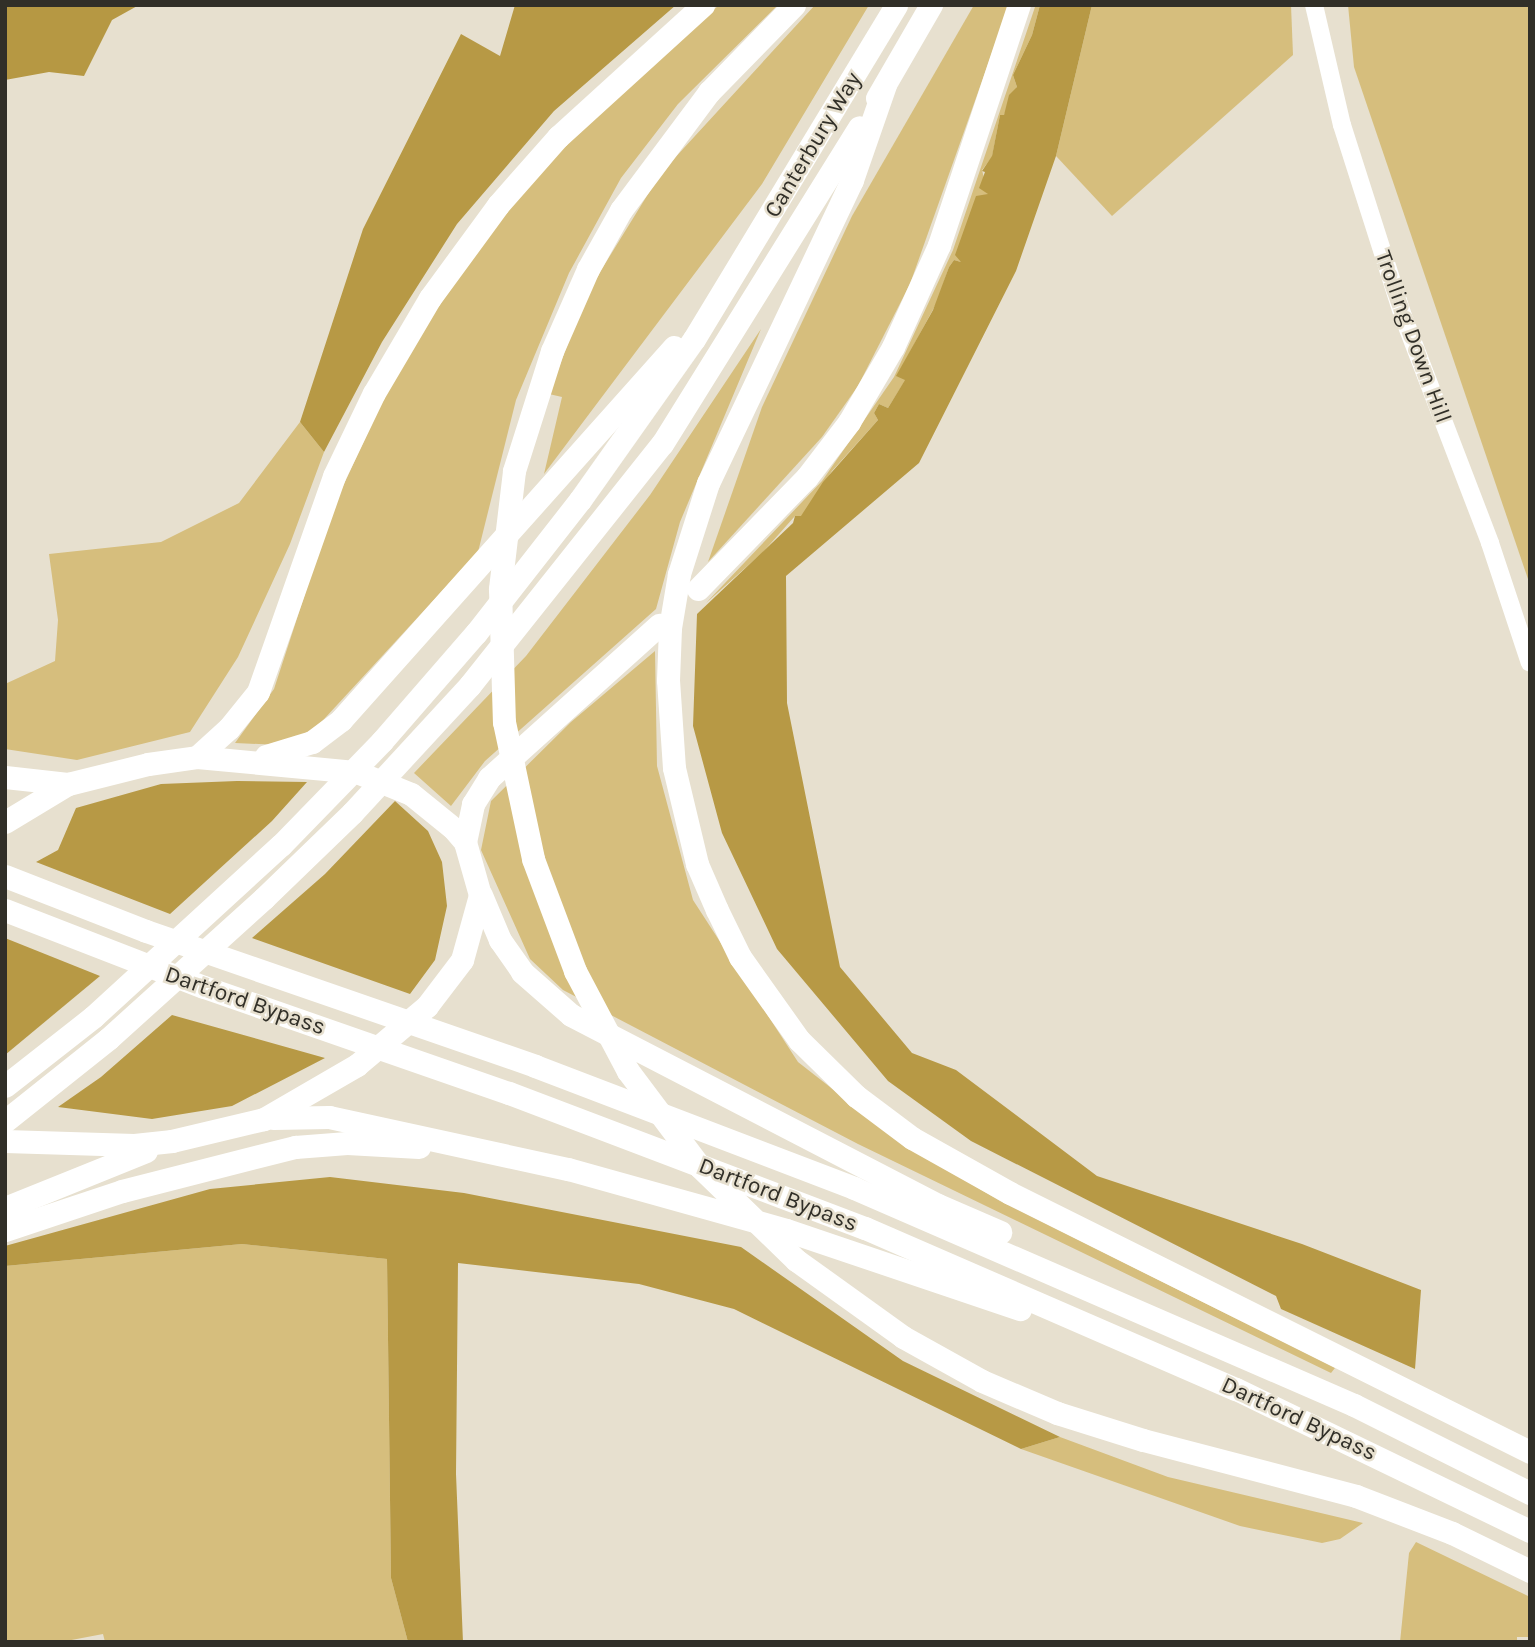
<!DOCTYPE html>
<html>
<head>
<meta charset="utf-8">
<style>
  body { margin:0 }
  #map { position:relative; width:1535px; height:1647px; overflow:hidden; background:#e7e0cf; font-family:Karla,sans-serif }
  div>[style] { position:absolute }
  .green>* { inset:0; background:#d6be7d }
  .forest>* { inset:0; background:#b79945 }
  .water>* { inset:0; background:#b69843 }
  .secondary>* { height:18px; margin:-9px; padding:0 9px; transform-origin:9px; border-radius:9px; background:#fff }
  .highway>* { height:23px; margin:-11.5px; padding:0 11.5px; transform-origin:11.5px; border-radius:11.5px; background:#fff }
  span { translate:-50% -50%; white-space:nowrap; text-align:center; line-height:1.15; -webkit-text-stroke:5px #e7e0cf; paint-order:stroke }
  .street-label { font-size:23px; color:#312f28 }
  .frame { position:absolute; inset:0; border:7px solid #312f28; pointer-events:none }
</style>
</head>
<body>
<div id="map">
  <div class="green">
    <i style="clip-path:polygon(719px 5px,778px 5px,678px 104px,621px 178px,569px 273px,516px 400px,478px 552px,314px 730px,279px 745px,235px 743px,274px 689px,333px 508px,386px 393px,422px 330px,499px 220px,559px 152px)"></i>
    <i style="clip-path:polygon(815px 5px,869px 5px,762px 184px,544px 474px,562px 397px,549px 394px,587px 293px,661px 173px)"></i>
    <i style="clip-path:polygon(974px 5px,1009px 5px,910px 284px,858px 386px,822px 437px,708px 562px,762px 407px,852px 216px)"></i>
    <i style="clip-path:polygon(1040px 5px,1032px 35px,1013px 75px,1017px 87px,1004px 115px,1000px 115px,992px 157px,982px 170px,988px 194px,964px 237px,961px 262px,954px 260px,949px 267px,937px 302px,897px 376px,906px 379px,888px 408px,879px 404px,874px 413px,878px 420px,832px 471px,802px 516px,795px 516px,763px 552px,706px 603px,822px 481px,894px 377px,953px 250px,1035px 7px)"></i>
    <i style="clip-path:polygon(1092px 5px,1291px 5px,1293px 55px,1112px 216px,1056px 156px)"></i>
    <i style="clip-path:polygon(1348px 5px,1530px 5px,1530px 585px,1354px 67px)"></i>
    <i style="clip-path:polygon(761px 329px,680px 522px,656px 609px,485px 761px,451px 806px,414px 773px,526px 656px,650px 495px)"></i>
    <i style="clip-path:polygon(300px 422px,324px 452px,290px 544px,238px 657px,190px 732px,77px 760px,5px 749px,5px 684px,55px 661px,58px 620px,49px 554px,161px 542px,239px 503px)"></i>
    <i style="clip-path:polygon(655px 651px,657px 766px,693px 900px,798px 1062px,899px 1141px,1000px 1201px,1335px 1368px,1331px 1373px,858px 1144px,563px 990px,530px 959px,481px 850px,491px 801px,571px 722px)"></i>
    <i style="clip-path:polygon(242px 1244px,387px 1259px,391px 1578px,408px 1642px,105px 1642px,103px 1634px,61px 1642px,5px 1642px,5px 1266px)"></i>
    <i style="clip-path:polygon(1060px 1437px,1168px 1477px,1363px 1523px,1340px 1539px,1322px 1543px,1240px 1526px,1021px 1449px)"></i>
    <i style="clip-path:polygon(1416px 1542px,1530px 1597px,1530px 1637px,1517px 1637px,1517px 1642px,1400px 1642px,1409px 1553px)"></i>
  </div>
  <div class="forest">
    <i style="clip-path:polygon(515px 5px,676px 5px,554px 111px,457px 224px,382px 342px,324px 452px,300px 422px,363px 229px,461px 34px,500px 56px)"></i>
    <i style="clip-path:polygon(1040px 5px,1092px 5px,1056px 156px,1016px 271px,919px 463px,786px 576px,787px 703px,840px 967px,912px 1053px,956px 1070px,1097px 1176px,1302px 1244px,1421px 1290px,1415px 1369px,1281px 1309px,1276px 1296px,971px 1141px,888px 1081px,777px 949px,722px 833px,693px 726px,697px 614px,793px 523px,795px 516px,801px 516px,823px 482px,878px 420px,874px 413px,879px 404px,888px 408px,905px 380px,896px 376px,933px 310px,949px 267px,954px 260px,961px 262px,955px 255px,976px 196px,988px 194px,979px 188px,985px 172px,982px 171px,992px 156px,1000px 115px,1004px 115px,1009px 95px,1017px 87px,1013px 75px,1032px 35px)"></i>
    <i style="clip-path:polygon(237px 781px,307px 782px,272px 821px,170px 914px,36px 862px,58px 850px,76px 808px,161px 784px)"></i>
    <i style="clip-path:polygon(395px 801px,428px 831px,442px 862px,447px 906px,435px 960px,410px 994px,252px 938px,325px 874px)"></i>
    <i style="clip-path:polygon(5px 938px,100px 976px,5px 1055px)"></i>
    <i style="clip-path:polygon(172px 1015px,325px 1058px,232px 1106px,152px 1119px,58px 1107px,101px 1077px)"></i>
    <i style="clip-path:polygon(330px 1177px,464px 1193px,741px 1247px,903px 1361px,1060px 1437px,1021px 1449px,734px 1309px,639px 1284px,458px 1263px,456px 1474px,463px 1642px,408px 1642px,391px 1578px,387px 1259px,242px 1244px,5px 1266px,5px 1246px,210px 1189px)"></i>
  </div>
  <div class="water">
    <i style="clip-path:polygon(5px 5px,139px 5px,112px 20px,84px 76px,49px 72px,5px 80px)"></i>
  </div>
  <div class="secondary">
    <i style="left:1314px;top:5px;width:123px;rotate:76.9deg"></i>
    <i style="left:1342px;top:125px;width:201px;rotate:72.3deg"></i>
    <i style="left:1403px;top:316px;width:243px;rotate:69deg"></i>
    <i style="left:1490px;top:543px;width:126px;rotate:71.6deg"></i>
  </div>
  <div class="highway">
    <i style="left:794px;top:5px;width:122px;rotate:134.3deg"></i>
    <i style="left:709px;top:92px;width:147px;rotate:126.7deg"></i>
    <i style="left:621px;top:210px;width:68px;rotate:119.2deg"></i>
    <i style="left:588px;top:269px;width:90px;rotate:113.7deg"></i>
    <i style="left:552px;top:351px;width:126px;rotate:107.6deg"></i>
    <i style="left:514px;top:471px;width:119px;rotate:96.8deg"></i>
    <i style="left:500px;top:589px;width:133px;rotate:88.3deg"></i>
    <i style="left:504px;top:722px;width:140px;rotate:78deg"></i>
    <i style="left:533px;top:859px;width:120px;rotate:69.4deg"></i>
    <i style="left:575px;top:971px;width:113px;rotate:62.1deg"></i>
    <i style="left:628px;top:1071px;width:120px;rotate:53.1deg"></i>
    <i style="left:700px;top:1167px;width:134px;rotate:44.1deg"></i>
    <i style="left:796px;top:1260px;width:132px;rotate:35.7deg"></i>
    <i style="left:903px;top:1337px;width:90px;rotate:29.1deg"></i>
    <i style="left:982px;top:1381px;width:82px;rotate:23.1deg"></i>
    <i style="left:1057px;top:1413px;width:90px;rotate:17.4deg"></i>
    <i style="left:1143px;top:1440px;width:220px;rotate:14.7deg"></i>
    <i style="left:1356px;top:1496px;width:103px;rotate:21.1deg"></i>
    <i style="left:1452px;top:1533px;width:87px;rotate:26deg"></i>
    <i style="left:885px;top:85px;width:101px;rotate:109.2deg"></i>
    <i style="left:852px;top:180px;width:335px;rotate:115.4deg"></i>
    <i style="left:708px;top:483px;width:96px;rotate:107.7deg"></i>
    <i style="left:679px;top:574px;width:55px;rotate:99.5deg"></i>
    <i style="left:670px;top:628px;width:52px;rotate:92.2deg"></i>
    <i style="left:668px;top:680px;width:88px;rotate:86.1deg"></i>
    <i style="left:674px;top:768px;width:99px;rotate:76.5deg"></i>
    <i style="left:697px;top:864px;width:50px;rotate:66.5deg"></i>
    <i style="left:717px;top:910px;width:52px;rotate:63.9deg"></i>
    <i style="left:740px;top:957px;width:102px;rotate:54.6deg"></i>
    <i style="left:799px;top:1040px;width:80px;rotate:44.5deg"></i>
    <i style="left:856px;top:1096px;width:70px;rotate:36.9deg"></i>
    <i style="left:912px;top:1138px;width:112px;rotate:29.3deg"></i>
    <i style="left:1010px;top:1193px;width:581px;rotate:26.48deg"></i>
    <i style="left:877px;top:98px;width:108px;rotate:-59.9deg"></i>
    <i style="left:698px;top:589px;width:156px;rotate:-45.8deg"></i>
    <i style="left:807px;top:477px;width:69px;rotate:-52.6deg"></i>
    <i style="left:849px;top:422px;width:87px;rotate:-59.6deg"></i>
    <i style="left:893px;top:347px;width:112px;rotate:-65.7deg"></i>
    <i style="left:939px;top:245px;width:253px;rotate:-71.6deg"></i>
    <i style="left:266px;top:756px;width:48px;rotate:-16.9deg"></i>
    <i style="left:312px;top:742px;width:36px;rotate:-37deg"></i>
    <i style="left:341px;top:720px;width:500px;rotate:-48.24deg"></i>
    <i style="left:197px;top:757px;width:43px;rotate:-42.2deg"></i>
    <i style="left:229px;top:728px;width:46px;rotate:-51.1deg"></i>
    <i style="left:258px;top:692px;width:229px;rotate:-70.6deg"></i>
    <i style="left:334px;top:476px;width:92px;rotate:-64.3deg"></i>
    <i style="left:374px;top:393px;width:110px;rotate:-59.5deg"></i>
    <i style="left:430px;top:298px;width:115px;rotate:-53.8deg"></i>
    <i style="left:498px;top:205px;width:91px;rotate:-48.6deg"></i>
    <i style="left:558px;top:137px;width:196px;rotate:-42.3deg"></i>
    <i style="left:5px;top:777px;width:63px;rotate:6.3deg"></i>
    <i style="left:5px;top:822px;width:74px;rotate:-31.1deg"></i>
    <i style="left:68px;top:784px;width:82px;rotate:-14deg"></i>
    <i style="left:148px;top:764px;width:49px;rotate:-8.1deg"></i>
    <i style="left:197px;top:757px;width:161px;rotate:5.4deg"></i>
    <i style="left:357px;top:772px;width:58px;rotate:22.2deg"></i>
    <i style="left:411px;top:794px;width:54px;rotate:39deg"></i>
    <i style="left:453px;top:828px;width:18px;rotate:49deg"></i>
    <i style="left:465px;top:842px;width:55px;rotate:74.2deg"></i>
    <i style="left:480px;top:895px;width:67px;rotate:105.5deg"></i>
    <i style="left:462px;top:960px;width:58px;rotate:127.3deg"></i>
    <i style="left:427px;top:1006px;width:92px;rotate:139.9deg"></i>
    <i style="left:357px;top:1065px;width:108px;rotate:149.9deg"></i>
    <i style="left:264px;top:1119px;width:95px;rotate:166.6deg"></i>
    <i style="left:172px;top:1141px;width:38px;rotate:174deg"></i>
    <i style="left:134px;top:1145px;width:129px;rotate:-178.2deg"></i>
    <i style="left:465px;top:842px;width:39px;rotate:-78deg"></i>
    <i style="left:473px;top:804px;width:31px;rotate:-58deg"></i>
    <i style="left:489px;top:778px;width:229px;rotate:-42deg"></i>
    <i style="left:5px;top:876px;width:151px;rotate:21.3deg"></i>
    <i style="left:146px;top:931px;width:412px;rotate:19.1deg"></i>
    <i style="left:535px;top:1066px;width:342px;rotate:20.9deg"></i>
    <i style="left:854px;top:1188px;width:545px;rotate:23.46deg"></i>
    <i style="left:1354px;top:1405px;width:197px;rotate:26.6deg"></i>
    <i style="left:481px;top:895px;width:49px;rotate:67.1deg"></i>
    <i style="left:500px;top:940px;width:39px;rotate:55deg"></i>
    <i style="left:522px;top:972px;width:65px;rotate:41.3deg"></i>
    <i style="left:571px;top:1015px;width:413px;rotate:27.4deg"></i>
    <i style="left:938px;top:1205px;width:68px;rotate:23.5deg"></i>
    <i style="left:5px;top:910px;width:213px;rotate:21.2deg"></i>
    <i style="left:204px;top:987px;width:323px;rotate:19.2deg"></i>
    <i style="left:509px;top:1093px;width:381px;rotate:20.8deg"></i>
    <i style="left:865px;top:1228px;width:404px;rotate:23.5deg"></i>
    <i style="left:1236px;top:1389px;width:326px;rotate:25.8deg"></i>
    <i style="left:5px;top:1086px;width:112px;rotate:-38.1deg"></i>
    <i style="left:93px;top:1017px;width:255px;rotate:-42.5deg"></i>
    <i style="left:281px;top:845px;width:145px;rotate:-45.8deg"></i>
    <i style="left:382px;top:741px;width:143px;rotate:-49deg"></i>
    <i style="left:476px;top:633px;width:169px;rotate:-52deg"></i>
    <i style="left:580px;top:500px;width:197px;rotate:-54.7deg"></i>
    <i style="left:694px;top:339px;width:390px;rotate:-58.8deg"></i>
    <i style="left:273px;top:1118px;width:56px;rotate:-1deg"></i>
    <i style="left:329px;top:1117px;width:245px;rotate:12.3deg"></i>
    <i style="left:568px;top:1169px;width:226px;rotate:15.6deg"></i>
    <i style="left:786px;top:1230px;width:247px;rotate:18.7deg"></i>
    <i style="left:5px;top:1121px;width:132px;rotate:-38.5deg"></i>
    <i style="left:108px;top:1039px;width:210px;rotate:-42.1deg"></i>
    <i style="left:264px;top:898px;width:122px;rotate:-44deg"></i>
    <i style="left:352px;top:813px;width:174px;rotate:-47.3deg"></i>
    <i style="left:470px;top:685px;width:308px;rotate:-51.5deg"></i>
    <i style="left:662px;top:444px;width:373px;rotate:-58.1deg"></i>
    <i style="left:5px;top:1208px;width:152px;rotate:-22deg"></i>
    <i style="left:5px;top:1230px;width:123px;rotate:-18.4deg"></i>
    <i style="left:122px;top:1191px;width:179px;rotate:-14.3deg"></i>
    <i style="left:295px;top:1147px;width:52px;rotate:-4.4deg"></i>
    <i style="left:347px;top:1143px;width:72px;rotate:3.2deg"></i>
  </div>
  <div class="street-label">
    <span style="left:813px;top:145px;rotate:-59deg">Canterbury Way</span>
    <span style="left:1413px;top:337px;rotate:70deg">Trolling Down Hill</span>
    <span style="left:245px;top:1001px;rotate:19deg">Dartford Bypass</span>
    <span style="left:778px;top:1195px;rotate:21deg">Dartford Bypass</span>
    <span style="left:1299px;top:1419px;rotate:25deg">Dartford Bypass</span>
  </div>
  <div class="frame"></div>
</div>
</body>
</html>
